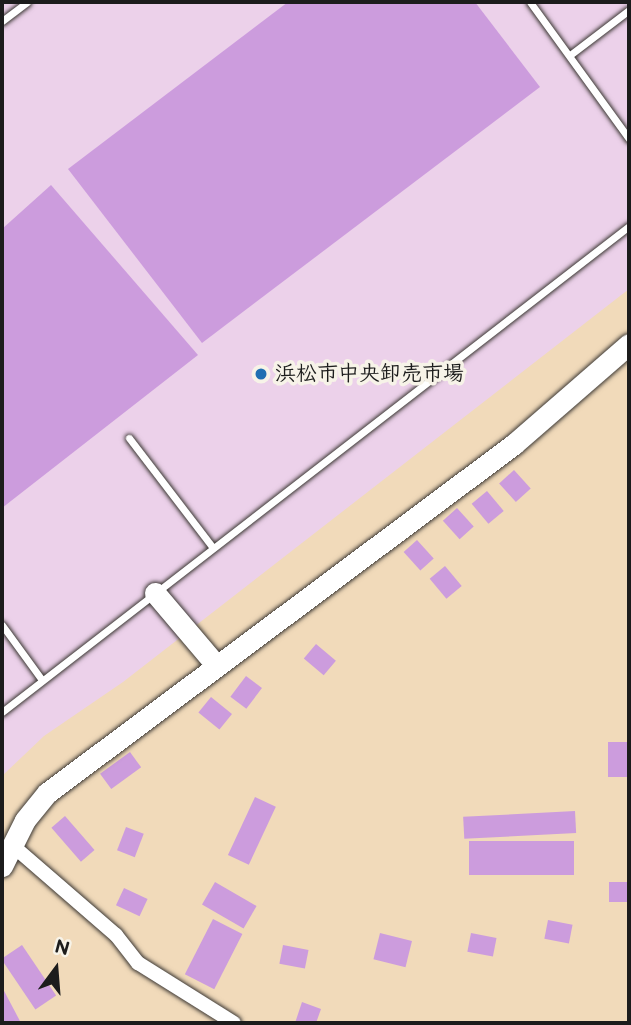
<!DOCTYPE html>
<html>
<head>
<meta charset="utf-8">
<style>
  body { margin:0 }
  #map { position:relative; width:631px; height:1025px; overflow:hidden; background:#f1daba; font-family:"Balsamiq Sans","Klee One",sans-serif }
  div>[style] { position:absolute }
  .built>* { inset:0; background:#ecd1ea }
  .building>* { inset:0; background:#cc9cdd; transform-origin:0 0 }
  .roads { filter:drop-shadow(0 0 2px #3c3834) drop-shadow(0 0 2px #3c3834) }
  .lane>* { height:7px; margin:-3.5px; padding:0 3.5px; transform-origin:3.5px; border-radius:3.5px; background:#fff }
  .street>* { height:14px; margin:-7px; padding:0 7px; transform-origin:7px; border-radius:7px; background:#fff }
  .secondary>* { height:21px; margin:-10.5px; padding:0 10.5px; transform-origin:10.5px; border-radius:10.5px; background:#fff }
  .dots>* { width:19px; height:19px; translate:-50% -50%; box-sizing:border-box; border:4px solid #f7f3e8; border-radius:50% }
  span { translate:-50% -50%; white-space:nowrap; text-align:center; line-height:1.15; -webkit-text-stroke:7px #f7f3e8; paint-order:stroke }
  .poi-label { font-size:21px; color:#1c1c1c; font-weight:700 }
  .left { translate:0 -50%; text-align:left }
  .frame { position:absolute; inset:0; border:4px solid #1c1c1c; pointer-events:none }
  .north { position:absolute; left:21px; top:934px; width:70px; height:70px; -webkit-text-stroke:5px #f7f3e8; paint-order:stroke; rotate:16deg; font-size:19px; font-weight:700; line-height:28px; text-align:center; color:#1c1c1c }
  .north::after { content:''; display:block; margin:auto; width:24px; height:32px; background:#1c1c1c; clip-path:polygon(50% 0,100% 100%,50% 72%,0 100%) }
</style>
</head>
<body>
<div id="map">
  <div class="built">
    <i style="clip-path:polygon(2px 2px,629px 2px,629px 289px,123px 682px,44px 736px,2px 776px)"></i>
  </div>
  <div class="building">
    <i style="clip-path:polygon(288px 2px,475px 2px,540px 87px,202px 343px,68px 169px)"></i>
    <i style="clip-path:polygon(51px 185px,198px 355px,2px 508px,2px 229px)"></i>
    <i style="left:514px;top:470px;width:25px;height:20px;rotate:48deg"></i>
    <i style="left:487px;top:491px;width:26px;height:20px;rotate:50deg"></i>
    <i style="left:457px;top:508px;width:25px;height:19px;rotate:48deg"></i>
    <i style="left:417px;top:540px;width:25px;height:18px;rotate:48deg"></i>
    <i style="left:445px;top:566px;width:26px;height:20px;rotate:50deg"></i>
    <i style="left:316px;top:644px;width:26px;height:19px;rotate:40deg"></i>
    <i style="left:246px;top:676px;width:20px;height:26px;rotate:37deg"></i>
    <i style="left:211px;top:697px;width:27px;height:20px;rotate:39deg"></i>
    <i style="left:608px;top:742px;width:21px;height:35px"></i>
    <i style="left:130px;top:752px;width:19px;height:37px;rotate:54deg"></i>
    <i style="left:255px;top:797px;width:23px;height:64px;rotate:25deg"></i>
    <i style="left:575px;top:811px;width:22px;height:112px;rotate:87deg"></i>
    <i style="left:65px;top:816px;width:45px;height:18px;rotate:49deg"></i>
    <i style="left:126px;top:827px;width:19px;height:25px;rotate:21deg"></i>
    <i style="left:574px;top:841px;width:34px;height:105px;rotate:90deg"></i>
    <i style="left:215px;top:882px;width:48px;height:26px;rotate:30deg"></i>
    <i style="left:629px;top:882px;width:20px;height:20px;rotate:90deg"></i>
    <i style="left:124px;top:888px;width:26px;height:19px;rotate:25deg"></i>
    <i style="left:213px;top:919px;width:33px;height:62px;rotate:27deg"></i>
    <i style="left:548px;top:920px;width:25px;height:19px;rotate:11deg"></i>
    <i style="left:380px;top:933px;width:33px;height:27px;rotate:14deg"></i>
    <i style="left:471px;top:933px;width:26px;height:19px;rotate:11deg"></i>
    <i style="left:22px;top:945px;width:61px;height:25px;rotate:56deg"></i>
    <i style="left:283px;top:945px;width:26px;height:19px;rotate:11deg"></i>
    <i style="clip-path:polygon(2px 987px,21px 1023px,2px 1023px)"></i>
    <i style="clip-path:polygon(302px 1002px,321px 1009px,316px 1023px,295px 1023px)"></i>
  </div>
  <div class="roads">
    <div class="lane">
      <i style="left:530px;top:2px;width:169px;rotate:54.1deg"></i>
      <i style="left:2px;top:21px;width:31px;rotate:-37deg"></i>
      <i style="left:570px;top:55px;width:74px;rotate:-37.3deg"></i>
      <i style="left:129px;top:438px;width:138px;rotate:52.6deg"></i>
      <i style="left:2px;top:625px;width:68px;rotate:54deg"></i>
      <i style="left:2px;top:712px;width:793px;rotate:-37.78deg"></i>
    </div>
    <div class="street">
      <i style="left:12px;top:845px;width:138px;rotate:40.9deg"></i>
      <i style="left:116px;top:935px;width:36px;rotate:52deg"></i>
      <i style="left:138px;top:963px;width:113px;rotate:32deg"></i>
    </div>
    <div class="secondary">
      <i style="left:155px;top:593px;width:94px;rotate:49.7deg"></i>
      <i style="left:2px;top:866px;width:51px;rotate:-63.4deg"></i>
      <i style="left:25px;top:820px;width:35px;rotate:-51deg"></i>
      <i style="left:47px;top:793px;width:583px;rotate:-36.77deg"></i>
      <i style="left:514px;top:444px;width:152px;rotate:-41deg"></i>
    </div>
  </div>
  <div class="dots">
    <i style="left:261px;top:374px;background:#1f6fb2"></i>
  </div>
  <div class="poi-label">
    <span class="left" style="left:275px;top:374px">浜松市中央卸売市場</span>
  </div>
  <div class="frame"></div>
  <div class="north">N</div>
</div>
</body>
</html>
